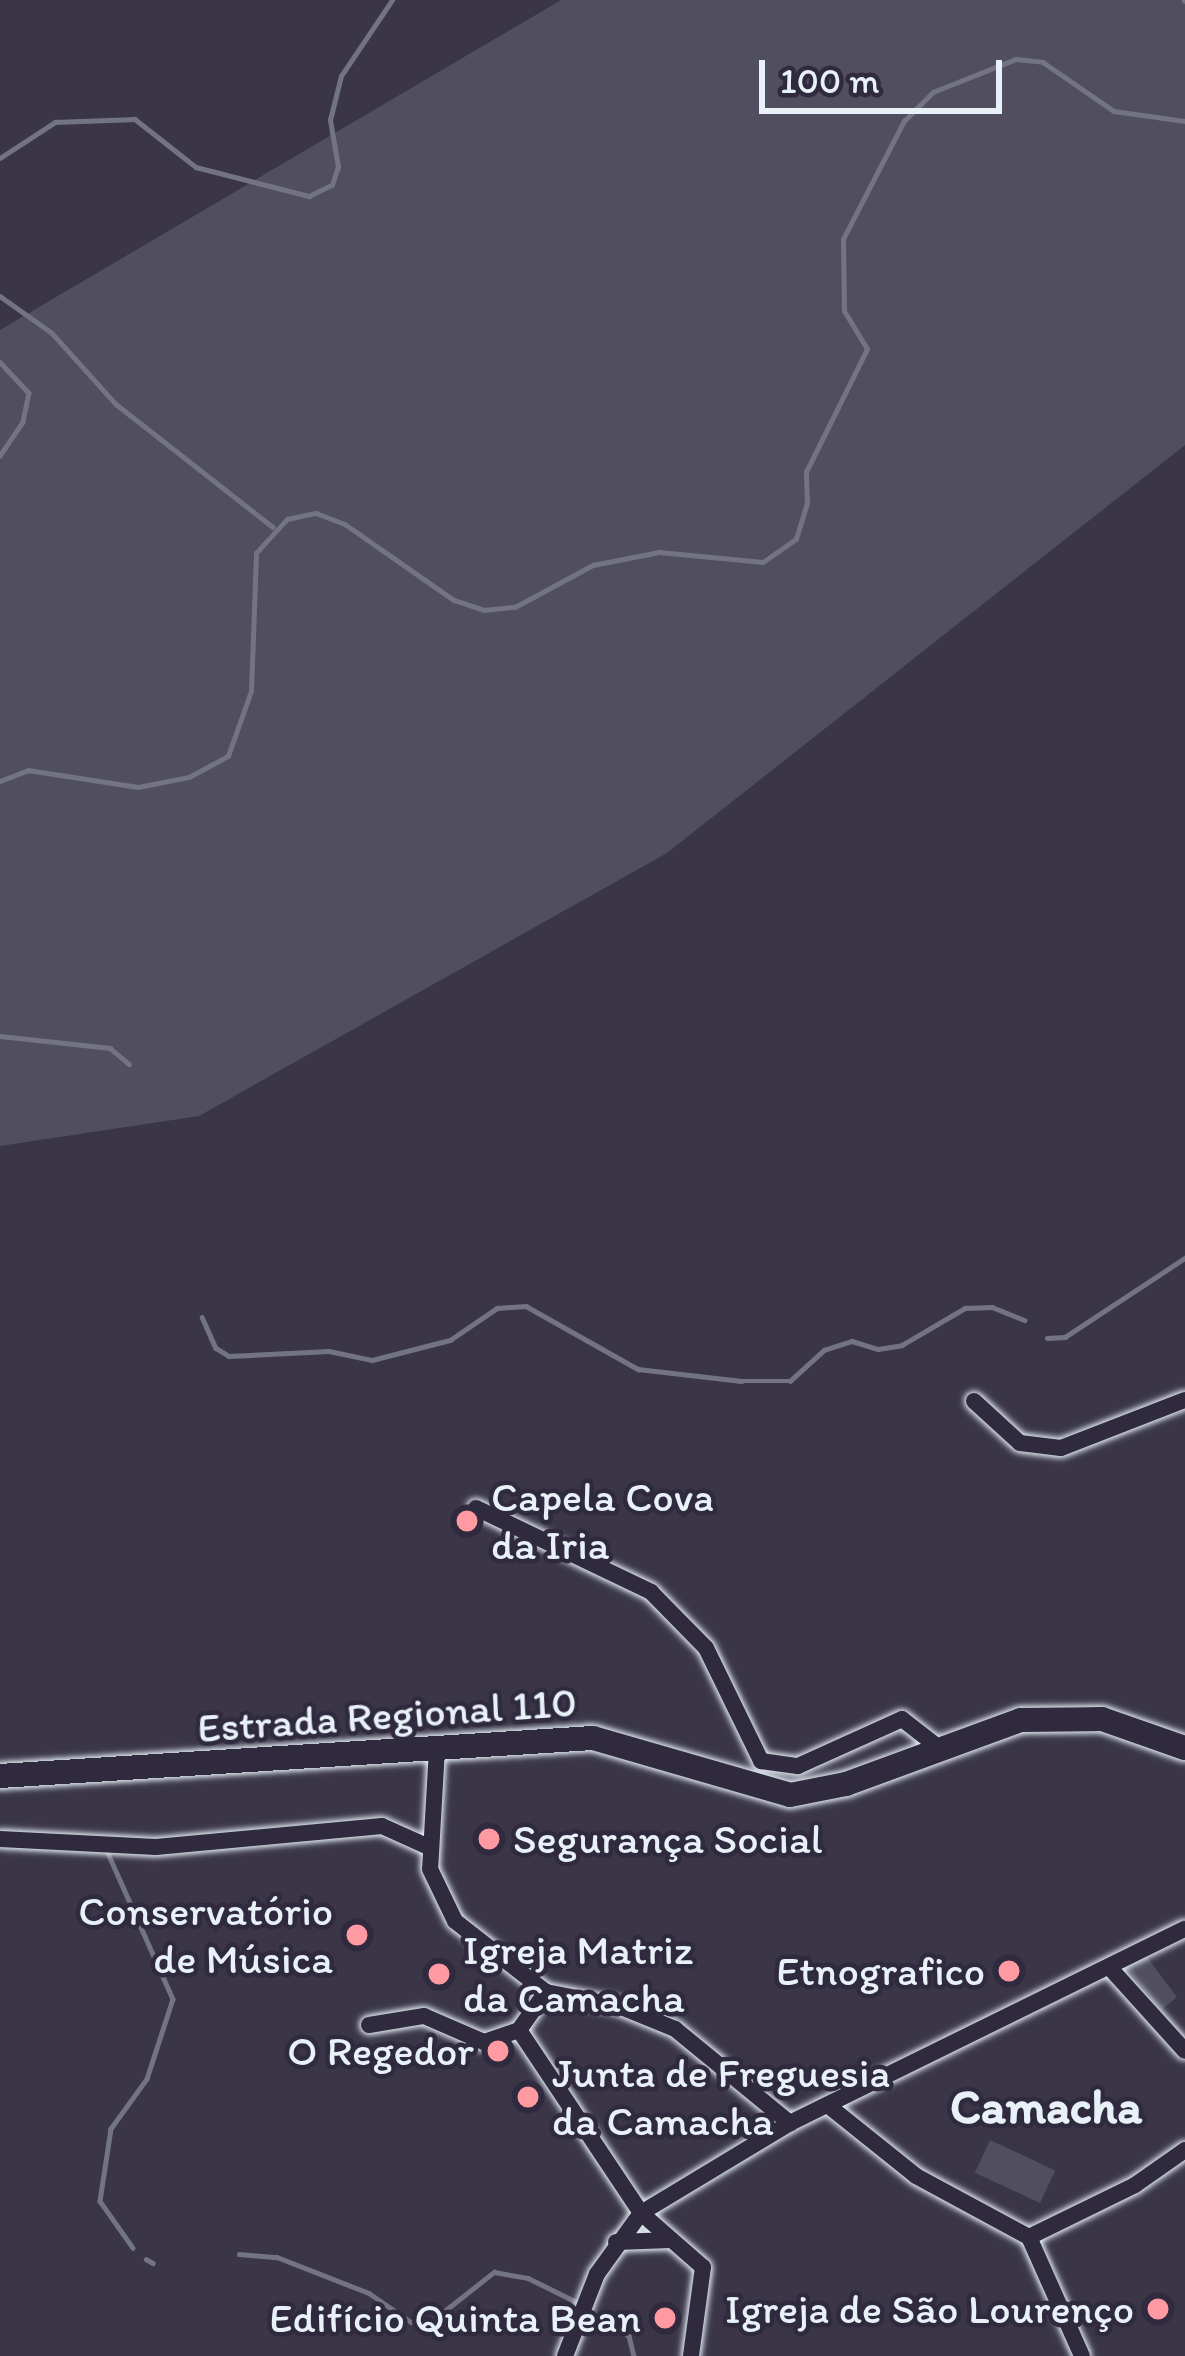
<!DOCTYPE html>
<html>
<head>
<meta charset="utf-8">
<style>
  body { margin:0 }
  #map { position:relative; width:1185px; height:2356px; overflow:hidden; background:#3a3648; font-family:Itim,sans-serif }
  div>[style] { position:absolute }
  .green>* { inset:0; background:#504e5f; transform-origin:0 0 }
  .stream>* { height:4.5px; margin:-2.25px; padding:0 2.25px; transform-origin:2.25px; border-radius:2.25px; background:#737482 }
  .roads { filter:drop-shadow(0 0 3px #e8f1f8) drop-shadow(0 0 3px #e8f1f8) }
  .street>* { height:16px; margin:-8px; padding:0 8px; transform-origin:8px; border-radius:8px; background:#2f2a3d }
  .secondary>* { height:24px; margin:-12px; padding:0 12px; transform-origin:12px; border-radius:12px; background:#2f2a3d }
  .dots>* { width:33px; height:33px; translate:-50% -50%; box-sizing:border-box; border:6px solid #2f2a3d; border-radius:50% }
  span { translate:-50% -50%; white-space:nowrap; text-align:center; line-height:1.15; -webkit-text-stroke:9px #2f2a3d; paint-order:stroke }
  .poi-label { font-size:42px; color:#e8f1f8 }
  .left { translate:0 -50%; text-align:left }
  .right { translate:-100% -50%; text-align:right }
  .street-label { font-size:42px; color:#e8f1f8 }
  .quarter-label { font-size:48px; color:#e8f1f8; font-weight:700 }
  .scale { position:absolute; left:759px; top:60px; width:243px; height:54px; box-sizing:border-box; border:6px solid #e8f1f8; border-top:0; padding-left:15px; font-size:36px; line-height:42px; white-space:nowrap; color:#e8f1f8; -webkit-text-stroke:9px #2f2a3d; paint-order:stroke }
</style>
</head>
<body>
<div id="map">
  <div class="green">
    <i style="clip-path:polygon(561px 0,1185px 0,1185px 445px,667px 853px,199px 1116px,0 1146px,0 330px)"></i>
    <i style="clip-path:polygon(1146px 1956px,1177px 1997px,1161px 2010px,1126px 1967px)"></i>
    <i style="left:990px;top:2140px;width:72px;height:36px;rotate:25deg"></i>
  </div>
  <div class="stream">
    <i style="left:1184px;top:0;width:1px;rotate:45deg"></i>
    <i style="left:0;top:158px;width:66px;rotate:-33.2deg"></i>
    <i style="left:55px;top:122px;width:80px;rotate:-2.1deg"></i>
    <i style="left:135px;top:119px;width:78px;rotate:38.2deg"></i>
    <i style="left:196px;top:167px;width:117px;rotate:14.4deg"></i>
    <i style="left:309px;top:196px;width:25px;rotate:-26deg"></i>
    <i style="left:332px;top:185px;width:19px;rotate:-72deg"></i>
    <i style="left:338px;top:167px;width:48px;rotate:-99.7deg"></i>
    <i style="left:330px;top:120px;width:45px;rotate:-76deg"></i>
    <i style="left:341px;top:76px;width:92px;rotate:-56.1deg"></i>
    <i style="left:0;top:296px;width:64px;rotate:35.4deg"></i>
    <i style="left:52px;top:333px;width:96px;rotate:48deg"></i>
    <i style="left:116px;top:404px;width:199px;rotate:38.1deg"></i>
    <i style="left:0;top:362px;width:42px;rotate:46.9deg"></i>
    <i style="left:29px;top:393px;width:30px;rotate:102deg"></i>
    <i style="left:23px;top:422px;width:41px;rotate:124.1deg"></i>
    <i style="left:0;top:781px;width:30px;rotate:-21deg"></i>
    <i style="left:28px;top:770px;width:111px;rotate:8.8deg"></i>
    <i style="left:138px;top:787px;width:52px;rotate:-11.1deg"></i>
    <i style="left:189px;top:777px;width:44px;rotate:-28.3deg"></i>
    <i style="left:228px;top:756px;width:69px;rotate:-70.5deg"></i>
    <i style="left:251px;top:691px;width:138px;rotate:-87.9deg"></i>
    <i style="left:256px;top:553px;width:46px;rotate:-47.6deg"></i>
    <i style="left:287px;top:519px;width:30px;rotate:-12deg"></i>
    <i style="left:316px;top:513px;width:31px;rotate:21deg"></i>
    <i style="left:345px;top:524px;width:133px;rotate:34.9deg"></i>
    <i style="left:454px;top:600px;width:32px;rotate:18deg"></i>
    <i style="left:484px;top:610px;width:31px;rotate:-6deg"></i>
    <i style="left:515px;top:607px;width:89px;rotate:-28.3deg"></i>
    <i style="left:593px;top:565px;width:67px;rotate:-11.1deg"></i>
    <i style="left:659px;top:552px;width:104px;rotate:5.5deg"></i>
    <i style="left:763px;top:562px;width:40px;rotate:-34.9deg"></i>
    <i style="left:796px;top:539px;width:37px;rotate:-73deg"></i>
    <i style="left:807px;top:504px;width:32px;rotate:-92deg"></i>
    <i style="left:806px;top:472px;width:137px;rotate:-63.6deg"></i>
    <i style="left:867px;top:349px;width:44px;rotate:-121.2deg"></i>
    <i style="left:844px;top:311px;width:72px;rotate:-90.8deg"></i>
    <i style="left:843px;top:239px;width:133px;rotate:-62.7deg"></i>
    <i style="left:904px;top:121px;width:41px;rotate:-45deg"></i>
    <i style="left:933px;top:92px;width:89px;rotate:-21.7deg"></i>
    <i style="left:1016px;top:59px;width:27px;rotate:6deg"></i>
    <i style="left:1043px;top:62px;width:86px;rotate:34.6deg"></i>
    <i style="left:1114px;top:111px;width:72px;rotate:8deg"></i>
    <i style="left:0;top:1036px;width:111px;rotate:6.2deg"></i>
    <i style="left:110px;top:1048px;width:25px;rotate:40deg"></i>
    <i style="left:202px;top:1317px;width:34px;rotate:66deg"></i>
    <i style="left:216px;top:1348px;width:15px;rotate:32deg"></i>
    <i style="left:229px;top:1356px;width:100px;rotate:-2.9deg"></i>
    <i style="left:329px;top:1351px;width:44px;rotate:11.8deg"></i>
    <i style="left:372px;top:1360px;width:81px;rotate:-14.4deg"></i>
    <i style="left:450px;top:1340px;width:57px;rotate:-34.2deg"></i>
    <i style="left:497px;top:1308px;width:29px;rotate:-4deg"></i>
    <i style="left:526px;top:1306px;width:129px;rotate:29.4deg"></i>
    <i style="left:638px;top:1369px;width:104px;rotate:6.6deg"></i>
    <i style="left:741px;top:1381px;width:49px"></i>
    <i style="left:790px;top:1381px;width:46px;rotate:-42.4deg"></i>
    <i style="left:824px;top:1350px;width:29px;rotate:-18deg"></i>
    <i style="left:852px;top:1341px;width:27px;rotate:17deg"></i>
    <i style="left:878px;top:1349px;width:24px;rotate:-9deg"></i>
    <i style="left:902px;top:1345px;width:73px;rotate:-30.4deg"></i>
    <i style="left:965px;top:1308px;width:27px;rotate:-2deg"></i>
    <i style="left:992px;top:1307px;width:35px;rotate:22deg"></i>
    <i style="left:1047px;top:1338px;width:18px;rotate:-3deg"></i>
    <i style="left:1065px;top:1337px;width:144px;rotate:-33.4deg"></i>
    <i style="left:107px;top:1851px;width:162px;rotate:66deg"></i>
    <i style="left:173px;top:1999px;width:84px;rotate:108deg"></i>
    <i style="left:147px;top:2079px;width:62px;rotate:125.8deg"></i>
    <i style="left:111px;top:2129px;width:73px;rotate:98.7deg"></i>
    <i style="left:100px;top:2201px;width:57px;rotate:54.9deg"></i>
    <i style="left:239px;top:2254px;width:38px;rotate:5deg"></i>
    <i style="left:277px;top:2257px;width:99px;rotate:21.4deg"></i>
    <i style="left:369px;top:2293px;width:51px;rotate:34.6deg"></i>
    <i style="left:411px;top:2322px;width:22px;rotate:-5deg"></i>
    <i style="left:433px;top:2320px;width:78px;rotate:-38.2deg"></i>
    <i style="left:494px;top:2272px;width:35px;rotate:10deg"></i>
    <i style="left:528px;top:2278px;width:55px;rotate:26.1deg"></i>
    <i style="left:146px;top:2259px;width:8px;rotate:30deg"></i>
    <i style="left:592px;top:2312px;width:44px;rotate:33deg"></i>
    <i style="left:629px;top:2336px;width:21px;rotate:76deg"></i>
  </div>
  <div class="roads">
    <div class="street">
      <i style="left:974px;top:1401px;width:62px;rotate:42.4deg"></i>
      <i style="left:1020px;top:1443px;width:41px;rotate:7deg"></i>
      <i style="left:1061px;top:1448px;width:133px;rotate:-21.2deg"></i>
      <i style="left:476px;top:1508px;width:194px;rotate:25.6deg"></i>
      <i style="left:651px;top:1592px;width:78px;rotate:45.5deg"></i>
      <i style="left:706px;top:1648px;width:126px;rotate:64deg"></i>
      <i style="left:761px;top:1761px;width:37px;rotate:8deg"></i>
      <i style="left:798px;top:1766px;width:114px;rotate:-24.3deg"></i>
      <i style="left:902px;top:1719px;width:46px;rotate:37.9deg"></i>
      <i style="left:437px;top:1749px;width:120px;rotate:93.3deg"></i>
      <i style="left:430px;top:1869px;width:58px;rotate:64.3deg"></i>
      <i style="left:455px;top:1921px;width:115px;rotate:38deg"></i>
      <i style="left:546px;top:1992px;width:74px;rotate:10.9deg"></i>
      <i style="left:619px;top:2006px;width:61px;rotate:22.3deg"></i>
      <i style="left:675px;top:2029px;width:149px;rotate:39.3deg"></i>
      <i style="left:0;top:1839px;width:156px;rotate:2.9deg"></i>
      <i style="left:156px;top:1847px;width:227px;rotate:-5.3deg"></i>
      <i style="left:382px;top:1826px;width:54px;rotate:24.2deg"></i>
      <i style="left:1111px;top:1969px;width:110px;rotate:47.9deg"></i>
      <i style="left:369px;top:2025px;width:56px;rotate:-9.3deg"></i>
      <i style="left:424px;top:2016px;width:65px;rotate:23.4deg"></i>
      <i style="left:484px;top:2042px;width:37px;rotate:-19deg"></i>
      <i style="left:519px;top:2030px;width:220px;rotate:56.3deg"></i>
      <i style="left:641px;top:2213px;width:82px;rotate:41.1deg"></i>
      <i style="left:703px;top:2267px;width:90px;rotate:97.7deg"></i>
      <i style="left:519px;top:2030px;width:47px;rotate:-54.6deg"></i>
      <i style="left:830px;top:2107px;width:110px;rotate:38.7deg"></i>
      <i style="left:916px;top:2176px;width:128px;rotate:28.4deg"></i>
      <i style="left:1029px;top:2237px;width:118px;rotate:-26.1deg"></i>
      <i style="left:1135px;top:2185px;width:61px;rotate:-35deg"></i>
      <i style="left:1029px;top:2237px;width:130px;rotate:66deg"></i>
      <i style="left:616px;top:2242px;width:55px;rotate:-2.1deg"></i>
      <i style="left:565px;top:2356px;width:88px;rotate:-68.7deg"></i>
      <i style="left:597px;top:2274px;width:75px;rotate:-54.2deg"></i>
      <i style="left:641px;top:2213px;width:174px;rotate:-31.1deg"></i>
      <i style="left:790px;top:2123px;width:440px;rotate:-26.2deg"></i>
    </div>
    <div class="secondary">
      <i style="left:0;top:1776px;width:594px;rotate:-3.67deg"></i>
      <i style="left:593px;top:1738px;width:205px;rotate:16.1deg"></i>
      <i style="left:790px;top:1795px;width:57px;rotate:-11.1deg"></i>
      <i style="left:846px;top:1784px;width:186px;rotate:-20.1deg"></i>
      <i style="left:1021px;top:1720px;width:81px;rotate:-0.7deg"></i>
      <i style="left:1102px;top:1719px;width:88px;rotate:19.3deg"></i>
    </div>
  </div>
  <div class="dots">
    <i style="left:467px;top:1521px;background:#ff9aa2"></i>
    <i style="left:489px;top:1839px;background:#ff9aa2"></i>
    <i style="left:357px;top:1935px;background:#ff9aa2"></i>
    <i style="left:1009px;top:1971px;background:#ff9aa2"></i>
    <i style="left:439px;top:1974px;background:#ff9aa2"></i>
    <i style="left:498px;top:2051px;background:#ff9aa2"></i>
    <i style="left:528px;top:2097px;background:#ff9aa2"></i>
    <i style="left:1158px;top:2309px;background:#ff9aa2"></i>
    <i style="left:665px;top:2318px;background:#ff9aa2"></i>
  </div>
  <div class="poi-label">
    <span class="left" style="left:491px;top:1521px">Capela Cova<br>da Iria</span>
    <span class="left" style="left:513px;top:1839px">Segurança Social</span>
    <span class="right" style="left:333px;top:1935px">Conservatório<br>de Música</span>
    <span class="left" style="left:463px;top:1974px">Igreja Matriz<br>da Camacha</span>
    <span class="right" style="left:985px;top:1971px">Etnografico</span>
    <span class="right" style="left:474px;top:2051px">O Regedor</span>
    <span class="left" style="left:552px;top:2097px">Junta de Freguesia<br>da Camacha</span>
    <span class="right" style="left:1134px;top:2309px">Igreja de São Lourenço</span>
    <span class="right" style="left:641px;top:2318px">Edifício Quinta Bean</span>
  </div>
  <div class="street-label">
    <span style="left:387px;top:1715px;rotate:-4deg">Estrada Regional 110</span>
  </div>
  <div class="quarter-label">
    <span style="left:1046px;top:2107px">Camacha</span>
  </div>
  <div class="scale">100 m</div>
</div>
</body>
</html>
